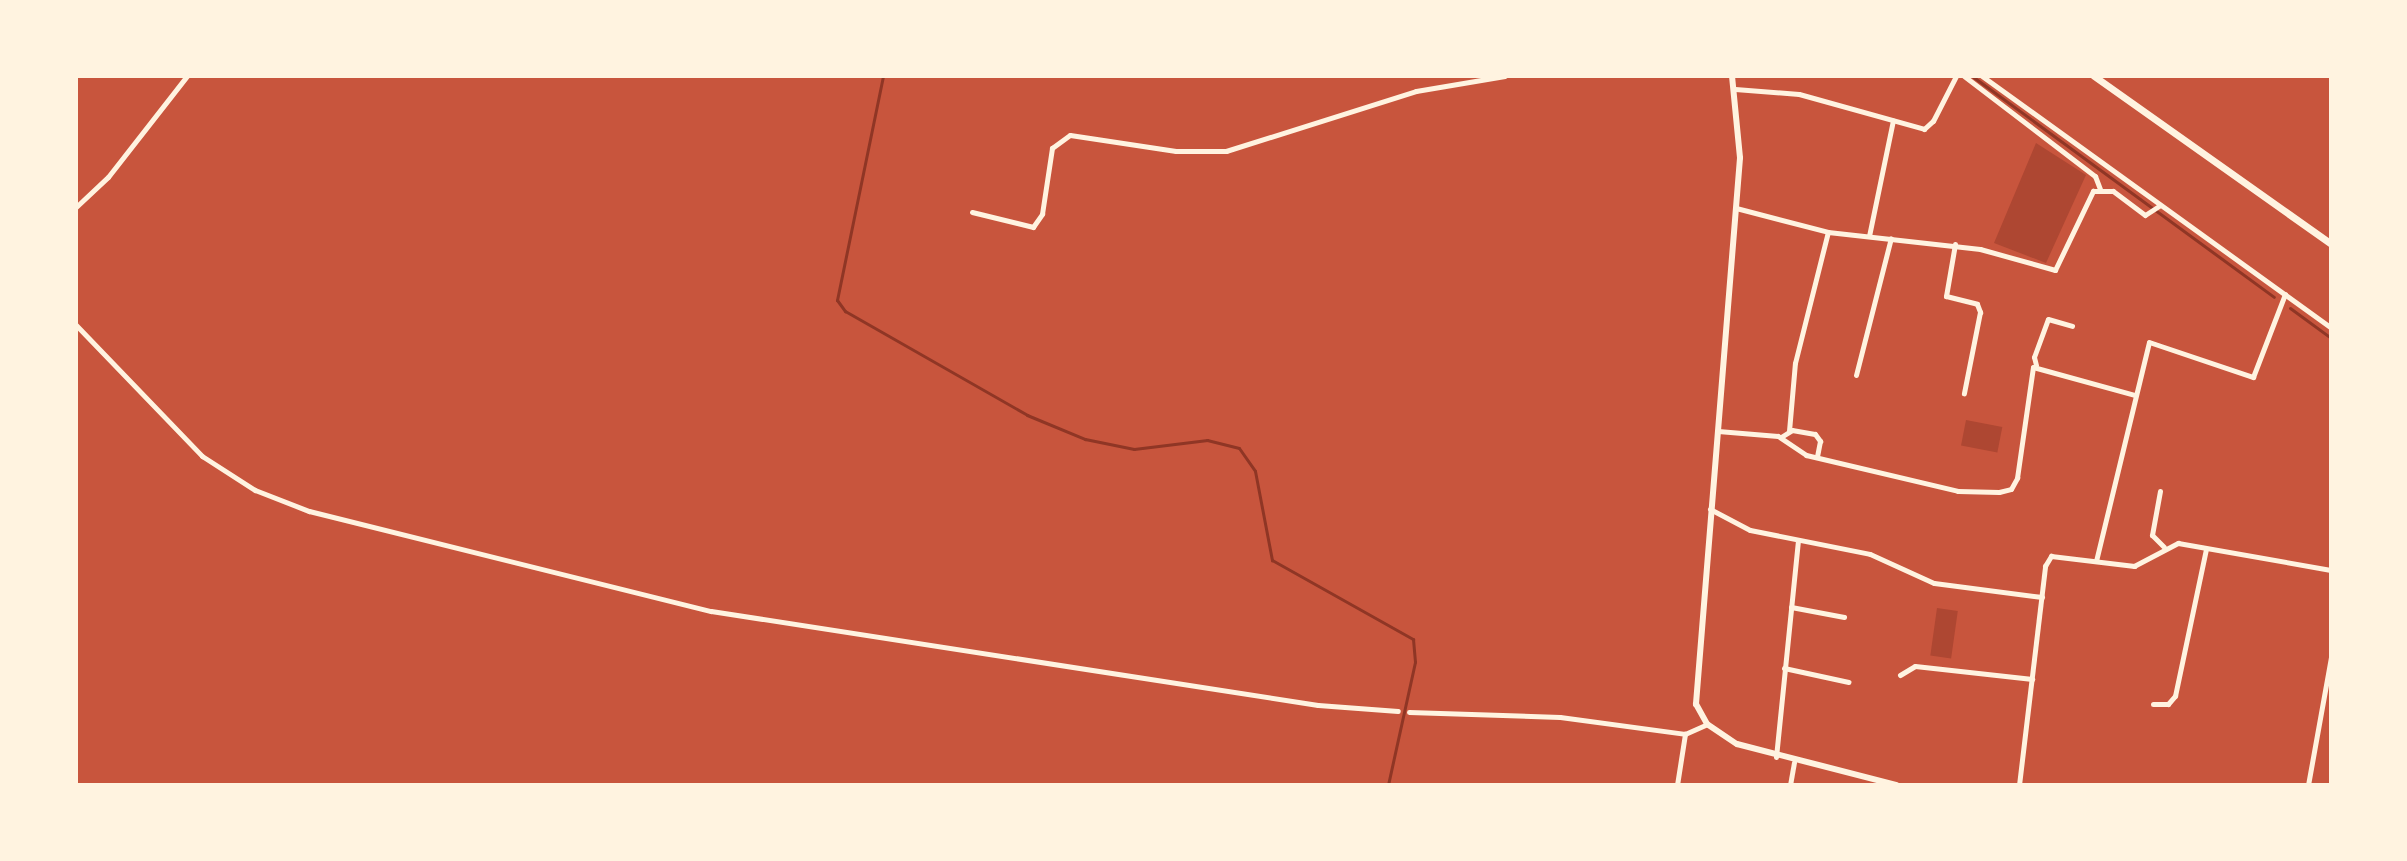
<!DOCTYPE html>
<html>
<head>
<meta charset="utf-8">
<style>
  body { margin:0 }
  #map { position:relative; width:2407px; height:861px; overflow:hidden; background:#c8553d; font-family:Raleway,sans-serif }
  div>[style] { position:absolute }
  .green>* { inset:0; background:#ae4732; transform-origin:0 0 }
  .stream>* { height:3px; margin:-1.5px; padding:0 1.5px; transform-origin:1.5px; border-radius:1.5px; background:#8f3625 }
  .minor>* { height:5px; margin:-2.5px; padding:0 2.5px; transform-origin:2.5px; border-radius:2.5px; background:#fff3e0 }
  .tertiary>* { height:6px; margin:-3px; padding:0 3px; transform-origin:3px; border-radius:3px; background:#fff3e0 }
  .secondary>* { height:7px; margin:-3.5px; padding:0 3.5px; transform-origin:3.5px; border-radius:3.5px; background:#fff3e0 }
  span { translate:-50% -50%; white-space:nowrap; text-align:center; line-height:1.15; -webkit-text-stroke:8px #fff3e0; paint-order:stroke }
  .frame { position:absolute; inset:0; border:78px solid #fff3e0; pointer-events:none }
</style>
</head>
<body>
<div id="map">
  <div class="green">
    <i style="clip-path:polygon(2036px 143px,2086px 175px,2046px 263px,1994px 243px)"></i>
    <i style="left:1966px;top:420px;width:37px;height:26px;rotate:11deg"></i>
    <i style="left:1937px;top:608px;width:21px;height:48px;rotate:8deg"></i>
  </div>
  <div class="stream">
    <i style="left:883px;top:76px;width:229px;rotate:101.6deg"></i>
    <i style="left:837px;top:300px;width:14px;rotate:54deg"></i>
    <i style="left:845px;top:311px;width:210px;rotate:29.7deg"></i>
    <i style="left:1027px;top:415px;width:63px;rotate:22.5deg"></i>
    <i style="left:1085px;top:439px;width:50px;rotate:11.5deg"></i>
    <i style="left:1134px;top:449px;width:74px;rotate:-7deg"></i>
    <i style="left:1207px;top:440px;width:33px;rotate:14deg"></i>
    <i style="left:1239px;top:448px;width:28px;rotate:55deg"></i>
    <i style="left:1255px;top:471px;width:91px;rotate:79.2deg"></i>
    <i style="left:1272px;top:560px;width:162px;rotate:29.3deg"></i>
    <i style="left:1413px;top:639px;width:23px;rotate:85deg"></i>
    <i style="left:1415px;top:662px;width:126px;rotate:102.4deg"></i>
    <i style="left:1972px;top:76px;width:374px;rotate:36.2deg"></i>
    <i style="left:2290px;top:308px;width:51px;rotate:36.2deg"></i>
  </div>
  <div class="minor">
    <i style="left:1964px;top:76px;width:165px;rotate:37.4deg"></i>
    <i style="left:2095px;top:176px;width:14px;rotate:69deg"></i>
    <i style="left:1982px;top:76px;width:430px;rotate:35.8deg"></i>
    <i style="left:1735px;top:89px;width:64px;rotate:4.5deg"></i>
    <i style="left:1799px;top:94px;width:130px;rotate:15.6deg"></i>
    <i style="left:1924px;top:129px;width:12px;rotate:-42deg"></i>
    <i style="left:1933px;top:121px;width:51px;rotate:-62.9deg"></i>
    <i style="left:76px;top:207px;width:44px;rotate:-43.2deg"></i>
    <i style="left:108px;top:177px;width:128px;rotate:-52deg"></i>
    <i style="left:1736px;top:208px;width:95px;rotate:14.6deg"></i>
    <i style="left:1828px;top:232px;width:153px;rotate:6.4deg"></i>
    <i style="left:1980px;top:249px;width:78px;rotate:15.6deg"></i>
    <i style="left:2055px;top:270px;width:88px;rotate:-64.3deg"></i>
    <i style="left:2093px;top:191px;width:20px"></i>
    <i style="left:2113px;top:191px;width:40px;rotate:37deg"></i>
    <i style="left:2145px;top:215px;width:17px;rotate:-33deg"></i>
    <i style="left:972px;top:212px;width:63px;rotate:13.8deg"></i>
    <i style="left:1033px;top:227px;width:16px;rotate:-55deg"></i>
    <i style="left:1042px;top:214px;width:67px;rotate:-81.4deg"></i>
    <i style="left:1052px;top:148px;width:22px;rotate:-36deg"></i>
    <i style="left:1070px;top:135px;width:107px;rotate:8.6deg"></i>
    <i style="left:1176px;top:151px;width:50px"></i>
    <i style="left:1226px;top:151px;width:199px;rotate:-17.5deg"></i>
    <i style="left:1416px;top:91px;width:90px;rotate:-9.6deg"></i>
    <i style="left:1869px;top:236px;width:118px;rotate:-78.3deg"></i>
    <i style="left:1955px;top:244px;width:53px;rotate:99.8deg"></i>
    <i style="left:1946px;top:296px;width:32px;rotate:14deg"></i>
    <i style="left:1977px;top:304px;width:9px;rotate:69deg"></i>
    <i style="left:1980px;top:312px;width:83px;rotate:101.2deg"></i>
    <i style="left:76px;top:325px;width:182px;rotate:46.1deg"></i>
    <i style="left:202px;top:456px;width:63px;rotate:32.7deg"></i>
    <i style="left:255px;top:490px;width:58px;rotate:21.3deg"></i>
    <i style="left:309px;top:511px;width:414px;rotate:14deg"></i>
    <i style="left:711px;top:611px;width:614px;rotate:8.8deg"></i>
    <i style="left:1318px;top:705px;width:80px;rotate:4.3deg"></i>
    <i style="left:2036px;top:365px;width:8px;rotate:-104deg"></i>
    <i style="left:2034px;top:357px;width:40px;rotate:-69.8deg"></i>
    <i style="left:2048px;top:319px;width:25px;rotate:16deg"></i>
    <i style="left:1856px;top:375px;width:141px;rotate:-75.7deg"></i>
    <i style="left:1718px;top:431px;width:60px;rotate:4.8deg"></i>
    <i style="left:1778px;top:436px;width:34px;rotate:34deg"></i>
    <i style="left:1806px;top:455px;width:156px;rotate:13.3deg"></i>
    <i style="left:1958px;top:491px;width:41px;rotate:1.4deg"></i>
    <i style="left:1999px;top:492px;width:12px;rotate:-14deg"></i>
    <i style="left:2011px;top:489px;width:13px;rotate:-61deg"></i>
    <i style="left:2017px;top:478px;width:112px;rotate:-81.8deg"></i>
    <i style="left:2033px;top:367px;width:106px;rotate:15.4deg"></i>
    <i style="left:1789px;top:431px;width:68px;rotate:-85deg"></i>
    <i style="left:1795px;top:363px;width:135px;rotate:-75.9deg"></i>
    <i style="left:1781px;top:437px;width:13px;rotate:-32deg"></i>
    <i style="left:1792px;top:430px;width:23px;rotate:10deg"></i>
    <i style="left:1815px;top:434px;width:9px;rotate:54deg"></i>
    <i style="left:1820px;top:441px;width:16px;rotate:101deg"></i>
    <i style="left:2160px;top:491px;width:45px;rotate:100.3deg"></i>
    <i style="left:2152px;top:535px;width:17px;rotate:45deg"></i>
    <i style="left:1710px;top:509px;width:45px;rotate:27.7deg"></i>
    <i style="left:1750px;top:530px;width:122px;rotate:11.3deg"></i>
    <i style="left:1870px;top:554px;width:70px;rotate:24.4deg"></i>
    <i style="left:1934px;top:583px;width:109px;rotate:7.4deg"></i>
    <i style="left:2096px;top:561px;width:225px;rotate:-76.4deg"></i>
    <i style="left:2149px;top:342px;width:110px;rotate:18.6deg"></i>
    <i style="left:2253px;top:377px;width:89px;rotate:-68.9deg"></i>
    <i style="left:1791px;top:607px;width:54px;rotate:10.7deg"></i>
    <i style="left:1784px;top:668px;width:66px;rotate:12.3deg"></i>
    <i style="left:1900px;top:675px;width:17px;rotate:-31deg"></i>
    <i style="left:1915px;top:666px;width:118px;rotate:6.3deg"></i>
    <i style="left:2153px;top:704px;width:15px"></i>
    <i style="left:2168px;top:704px;width:11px;rotate:-49deg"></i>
    <i style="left:2175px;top:696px;width:150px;rotate:-78.1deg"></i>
    <i style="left:1409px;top:712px;width:151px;rotate:1.9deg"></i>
    <i style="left:1560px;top:717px;width:126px;rotate:7.7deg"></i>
    <i style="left:1685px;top:734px;width:24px;rotate:-24deg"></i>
    <i style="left:1776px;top:757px;width:218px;rotate:-84.2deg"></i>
    <i style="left:1677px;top:785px;width:52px;rotate:-81.1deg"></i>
    <i style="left:1790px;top:785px;width:23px;rotate:-80deg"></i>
    <i style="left:2019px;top:785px;width:221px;rotate:-83.2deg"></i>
    <i style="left:2045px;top:566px;width:12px;rotate:-59deg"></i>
    <i style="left:2051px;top:556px;width:84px;rotate:6.9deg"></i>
    <i style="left:2134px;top:566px;width:50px;rotate:-27.6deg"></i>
    <i style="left:2178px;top:543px;width:155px;rotate:10deg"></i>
    <i style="left:2153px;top:785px;width:6px"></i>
    <i style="left:2308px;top:785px;width:130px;rotate:-79.8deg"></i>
  </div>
  <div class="tertiary">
    <i style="left:1732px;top:76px;width:82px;rotate:84.4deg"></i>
    <i style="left:1740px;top:158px;width:548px;rotate:94.61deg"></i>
    <i style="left:1696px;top:704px;width:23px;rotate:61deg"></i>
    <i style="left:1707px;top:724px;width:36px;rotate:34deg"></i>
    <i style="left:1737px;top:744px;width:165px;rotate:14.4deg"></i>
  </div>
  <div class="secondary">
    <i style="left:2094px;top:76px;width:291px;rotate:35.3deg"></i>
  </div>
  <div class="frame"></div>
</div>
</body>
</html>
